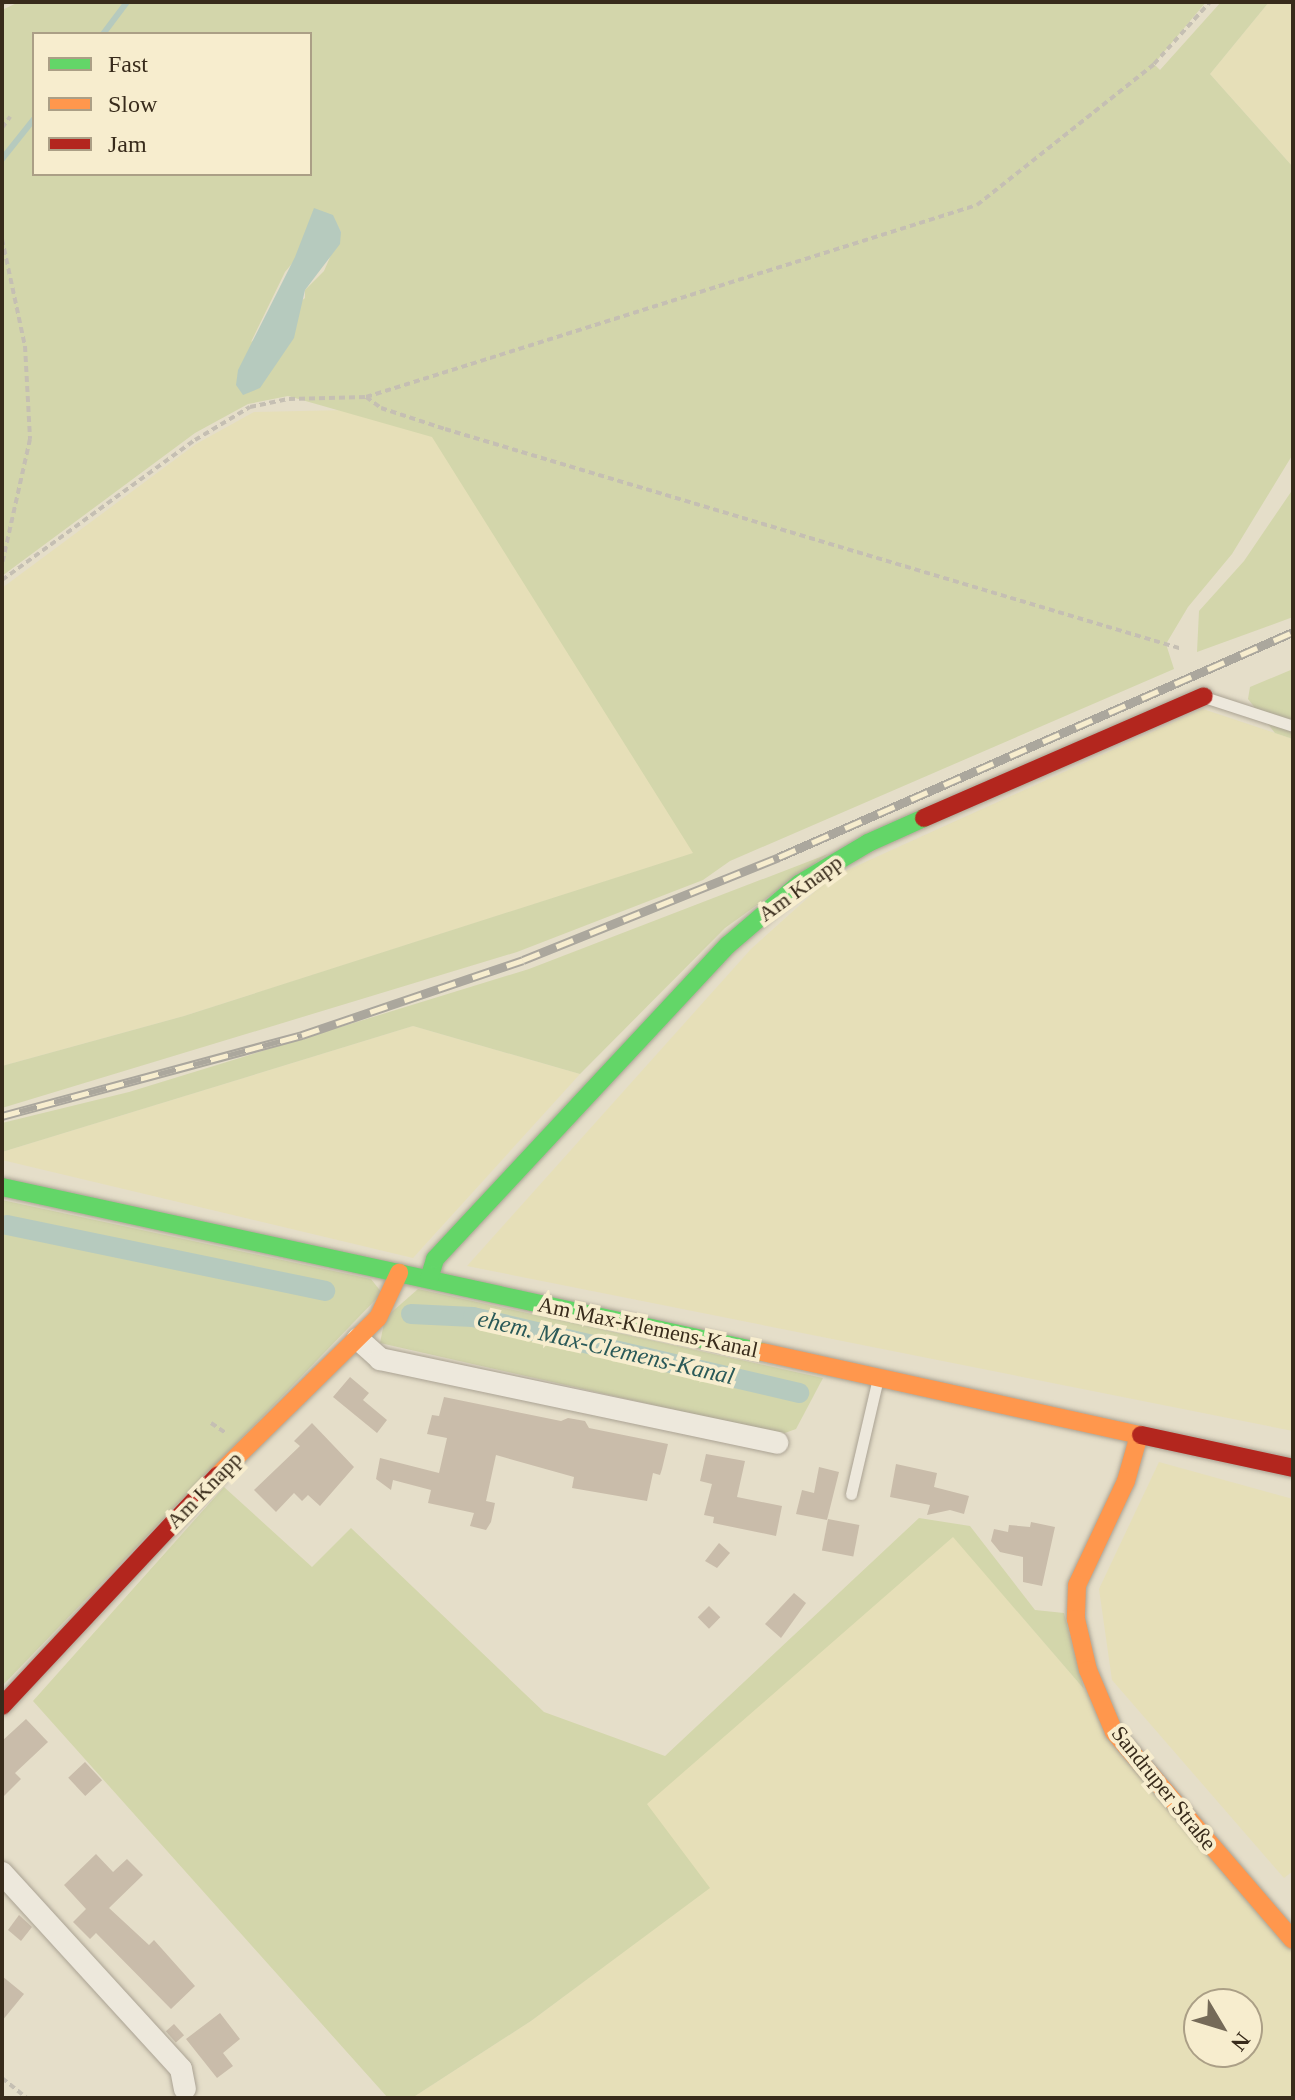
<!DOCTYPE html>
<html>
<head>
<meta charset="utf-8">
<style>
  body { margin:0 }
  #map { position:relative; width:1295px; height:2100px; overflow:hidden; background:#e5dec9; font-family:"Times New Roman",serif }
  div>[style] { position:absolute }
  .farmland>* { inset:0; background:#e6dfb8 }
  .green>* { inset:0; background:#d3d6ab }
  .water>* { inset:0; background:#b6cabe }
  .stream>* { height:6px; margin:-3px; padding:0 3px; transform-origin:3px; border-radius:3px; background:#b6cabe }
  .canal>* { height:20px; margin:-10px; padding:0 10px; transform-origin:10px; border-radius:10px; background:#b6cabe }
  .building>* { inset:0; background:#c9bcaa; transform-origin:0 0 }
  .path>* { height:4px; margin-top:-2px; transform-origin:0; background:repeating-linear-gradient(90deg,#c5bfb3 0 6px,transparent 0 10px) }
  .roads { filter:drop-shadow(0 0 2px #aaa293) drop-shadow(0 0 2px #aaa293) }
  .lane>* { height:11px; margin:-5.5px; padding:0 5.5px; transform-origin:5.5px; border-radius:5.5px; background:#ede8dc }
  .street>* { height:22px; margin:-11px; padding:0 11px; transform-origin:11px; border-radius:11px; background:#ede8dc }
  .fast>* { height:18px; margin:-9px; padding:0 9px; transform-origin:9px; border-radius:9px; background:#63d668 }
  .slow>* { height:18px; margin:-9px; padding:0 9px; transform-origin:9px; border-radius:9px; background:#ff974d }
  .jam>* { height:18px; margin:-9px; padding:0 9px; transform-origin:9px; border-radius:9px; background:#b3261e }
  .rail>* { height:9px; margin-top:-4.5px; transform-origin:0; background:repeating-linear-gradient(90deg,#f7edce 0 18px,#aba79d 0 36px); box-sizing:border-box; border-block:2px solid #aba79d }
  span { translate:-50% -50%; white-space:nowrap; text-align:center; line-height:1.15; -webkit-text-stroke:8px #f7edce; paint-order:stroke }
  .street-label { font-size:22px; color:#382b1b }
  .water-label { font-size:24px; color:#2a5958; font-style:italic }
  .frame { position:absolute; inset:0; border:4px solid #382b1b; pointer-events:none }
  .legend { position:absolute; left:32px; top:32px; width:280px; height:144px; box-sizing:border-box; background:#f7edce; border:2px solid #ab9f86; margin:0; padding:10px 14px; list-style:none; font-size:24px; color:#382b1b }
  .legend li { display:flex; align-items:center; gap:16px; height:40px }
  .legend b { width:40px; border:2px solid #ab9f86 }
  .north { position:absolute; left:1183px; top:1988px; width:80px; height:80px; box-sizing:border-box; background:#f7edce; border:2px solid #ab9f86; border-radius:50%; rotate:128deg; font-size:22px; font-weight:700; line-height:32px; text-align:center; color:#382b1b }
  .north::after { content:''; display:block; margin:auto; width:28px; height:36px; background:#756a58; clip-path:polygon(50% 0,100% 100%,50% 72%,0 100%) }
</style>
</head>
<body>
<div id="map">
  <div class="farmland">
    <i style="clip-path:polygon(1269px 2px,1293px 2px,1293px 167px,1210px 74px)"></i>
    <i style="clip-path:polygon(348px 410px,433px 437px,694px 853px,184px 1016px,2px 1066px,2px 588px,196px 444px,254px 412px)"></i>
    <i style="clip-path:polygon(1203px 709px,1293px 739px,1293px 1431px,467px 1266px,751px 949px,830px 878px)"></i>
    <i style="clip-path:polygon(413px 1026px,580px 1074px,413px 1258px,2px 1160px,2px 1152px)"></i>
    <i style="clip-path:polygon(1159px 1462px,1293px 1499px,1293px 1871px,1284px 1878px,1112px 1680px,1099px 1589px)"></i>
    <i style="clip-path:polygon(evenodd,953px 1536px,1084px 1689px,1293px 1950px,1293px 2098px,412px 2098px,531px 2021px,709px 1888px,646px 1804px,953px 1536px,1199px 2004px,1247px 2004px,1247px 2052px,1199px 2052px,1199px 2004px)"></i>
  </div>
  <div class="green">
    <i style="clip-path:polygon(evenodd,19px 2px,1206px 2px,1154px 64px,1160px 70px,1221px 2px,1269px 2px,1210px 74px,1293px 167px,1293px 454px,1232px 554px,1188px 607px,1166px 644px,1174px 669px,730px 861px,703px 880px,517px 952px,2px 1108px,2px 1066px,184px 1016px,693px 853px,432px 437px,288px 396px,248px 404px,195px 433px,2px 576px,2px 10px,19px 2px,34px 34px,310px 34px,310px 174px,34px 174px,34px 34px,19px 2px,332px 215px,341px 232px,324px 271px,305px 290px,305px 298px,251px 342px,285px 272px,332px 215px)"></i>
    <i style="clip-path:polygon(1293px 489px,1293px 617px,1197px 652px,1199px 611px,1244px 561px)"></i>
    <i style="clip-path:polygon(1293px 669px,1293px 739px,1275px 733px,1248px 699px,1250px 687px)"></i>
    <i style="clip-path:polygon(828px 854px,725px 928px,580px 1074px,413px 1026px,2px 1152px,2px 1123px,129px 1092px,529px 969px)"></i>
    <i style="clip-path:polygon(2px 1200px,371px 1279px,382px 1293px,2px 1686px)"></i>
    <i style="clip-path:polygon(418px 1289px,823px 1378px,796px 1429px,782px 1434px,380px 1343px,385px 1318px)"></i>
    <i style="clip-path:polygon(224px 1487px,312px 1567px,351px 1528px,544px 1712px,665px 1756px,919px 1518px,970px 1526px,1035px 1610px,1064px 1613px,1084px 1689px,953px 1537px,647px 1804px,710px 1888px,531px 2021px,412px 2098px,388px 2098px,33px 1701px)"></i>
  </div>
  <div class="water">
    <i style="clip-path:polygon(314px 208px,333px 215px,341px 232px,340px 244px,305px 290px,294px 338px,260px 388px,243px 395px,236px 385px,238px 370px,295px 257px)"></i>
  </div>
  <div class="stream">
    <i style="left:103px;top:34px;width:40px;rotate:-53deg"></i>
    <i style="left:2px;top:159px;width:51px;rotate:-51.3deg"></i>
  </div>
  <div class="canal">
    <i style="left:7px;top:1225px;width:325px;rotate:11.7deg"></i>
    <i style="left:411px;top:1314px;width:62px;rotate:2.8deg"></i>
    <i style="left:473px;top:1317px;width:335px;rotate:13.1deg"></i>
  </div>
  <div class="building">
    <i style="clip-path:polygon(350px 1377px,369px 1393px,363px 1400px,387px 1420px,377px 1433px,333px 1397px)"></i>
    <i style="clip-path:polygon(444px 1397px,561px 1421px,568px 1418px,585px 1421px,589px 1428px,668px 1444px,662px 1469px,660px 1475px,653px 1473px,647px 1501px,572px 1488px,574px 1477px,496px 1455px,486px 1501px,495px 1503px,491px 1522px,486px 1530px,470px 1526px,474px 1513px,428px 1503px,431px 1490px,393px 1480px,391px 1490px,376px 1479px,380px 1458px,439px 1473px,447px 1438px,427px 1434px,432px 1415px,439px 1416px)"></i>
    <i style="clip-path:polygon(312px 1423px,354px 1467px,320px 1506px,308px 1495px,302px 1501px,294px 1493px,276px 1512px,254px 1490px,300px 1446px,294px 1441px)"></i>
    <i style="clip-path:polygon(706px 1454px,745px 1461px,737px 1497px,782px 1506px,776px 1536px,713px 1523px,714px 1517px,704px 1515px,712px 1484px,700px 1481px)"></i>
    <i style="clip-path:polygon(896px 1464px,937px 1473px,934px 1487px,969px 1496px,964px 1514px,950px 1510px,927px 1515px,930px 1505px,890px 1497px)"></i>
    <i style="clip-path:polygon(819px 1467px,839px 1472px,827px 1520px,796px 1514px,802px 1490px,814px 1493px)"></i>
    <i style="left:828px;top:1519px;width:32px;height:32px;rotate:11deg"></i>
    <i style="clip-path:polygon(1031px 1522px,1055px 1527px,1042px 1586px,1023px 1582px,1023px 1557px,1000px 1552px,991px 1541px,994px 1529px,1008px 1532px,1009px 1525px,1030px 1527px)"></i>
    <i style="clip-path:polygon(719px 1543px,730px 1553px,717px 1568px,705px 1561px)"></i>
    <i style="clip-path:polygon(794px 1593px,806px 1603px,781px 1638px,765px 1624px)"></i>
    <i style="left:709px;top:1606px;width:16px;height:16px;rotate:45deg"></i>
    <i style="clip-path:polygon(26px 1719px,48px 1742px,15px 1773px,21px 1779px,2px 1798px,2px 1741px)"></i>
    <i style="left:85px;top:1762px;width:25px;height:23px;rotate:47deg"></i>
    <i style="clip-path:polygon(96px 1854px,113px 1872px,127px 1859px,143px 1875px,109px 1908px,149px 1945px,154px 1940px,195px 1986px,171px 2009px,96px 1933px,90px 1939px,73px 1922px,86px 1909px,64px 1885px)"></i>
    <i style="clip-path:polygon(19px 1915px,32px 1927px,21px 1941px,8px 1930px)"></i>
    <i style="clip-path:polygon(2px 1976px,24px 1994px,2px 2021px)"></i>
    <i style="clip-path:polygon(220px 2013px,240px 2039px,223px 2053px,233px 2066px,217px 2078px,186px 2039px)"></i>
    <i style="left:174px;top:2024px;width:15px;height:11px;rotate:48deg"></i>
  </div>
  <div class="path">
    <i style="left:2px;top:3px;width:4px;rotate:-14deg"></i>
    <i style="left:2px;top:128px;width:14px;rotate:-54deg"></i>
    <i style="left:2px;top:239px;width:109px;rotate:77.9deg"></i>
    <i style="left:25px;top:346px;width:93px;rotate:86.9deg"></i>
    <i style="left:30px;top:439px;width:128px;rotate:102.6deg"></i>
    <i style="left:366px;top:397px;width:640px;rotate:-17.44deg"></i>
    <i style="left:977px;top:205px;width:226px;rotate:-38.5deg"></i>
    <i style="left:1154px;top:64px;width:84px;rotate:-47.9deg"></i>
    <i style="left:2px;top:580px;width:238px;rotate:-36deg"></i>
    <i style="left:195px;top:440px;width:64px;rotate:-31deg"></i>
    <i style="left:250px;top:407px;width:40px;rotate:-12deg"></i>
    <i style="left:289px;top:399px;width:77px;rotate:-1.5deg"></i>
    <i style="left:366px;top:397px;width:19px;rotate:36deg"></i>
    <i style="left:381px;top:408px;width:67px;rotate:18.2deg"></i>
    <i style="left:445px;top:429px;width:769px;rotate:16.62deg"></i>
    <i style="left:211px;top:1423px;width:18px;rotate:34deg"></i>
    <i style="left:2px;top:2078px;width:32px;rotate:39deg"></i>
  </div>
  <div class="roads">
    <div class="lane">
      <i style="left:1204px;top:697px;width:94px;rotate:18deg"></i>
      <i style="left:851px;top:1494px;width:119px;rotate:-76.9deg"></i>
    </div>
    <div class="street">
      <i style="left:358px;top:1339px;width:30px;rotate:42deg"></i>
      <i style="left:380px;top:1359px;width:406px;rotate:11.9deg"></i>
      <i style="left:2px;top:1873px;width:265px;rotate:47.6deg"></i>
      <i style="left:181px;top:2069px;width:20px;rotate:79deg"></i>
    </div>
    <div class="fast">
      <i style="left:2px;top:1187px;width:778px;rotate:12.25deg"></i>
      <i style="left:429px;top:1279px;width:21px;rotate:-73deg"></i>
      <i style="left:435px;top:1259px;width:429px;rotate:-47deg"></i>
      <i style="left:728px;top:945px;width:94px;rotate:-40.7deg"></i>
      <i style="left:799px;top:884px;width:80px;rotate:-30.7deg"></i>
      <i style="left:868px;top:843px;width:61px;rotate:-24.1deg"></i>
    </div>
    <div class="slow">
      <i style="left:762px;top:1352px;width:388px;rotate:12.4deg"></i>
      <i style="left:1139px;top:1435px;width:48px;rotate:105.8deg"></i>
      <i style="left:1126px;top:1481px;width:115px;rotate:115.2deg"></i>
      <i style="left:1077px;top:1585px;width:34px;rotate:92deg"></i>
      <i style="left:1076px;top:1619px;width:52px;rotate:76.8deg"></i>
      <i style="left:1088px;top:1670px;width:67px;rotate:67.2deg"></i>
      <i style="left:1114px;top:1732px;width:274px;rotate:49.3deg"></i>
      <i style="left:218px;top:1475px;width:224px;rotate:-44.5deg"></i>
      <i style="left:378px;top:1318px;width:50px;rotate:-65deg"></i>
    </div>
    <div class="jam">
      <i style="left:924px;top:818px;width:305px;rotate:-23.5deg"></i>
      <i style="left:1141px;top:1435px;width:156px;rotate:12.2deg"></i>
      <i style="left:2px;top:1706px;width:316px;rotate:-46.9deg"></i>
    </div>
  </div>
  <div class="rail">
    <i style="left:2px;top:1116px;width:311px;rotate:-15.1deg"></i>
    <i style="left:302px;top:1035px;width:233px;rotate:-18.7deg"></i>
    <i style="left:523px;top:960px;width:276px;rotate:-21.9deg"></i>
    <i style="left:779px;top:857px;width:561px;rotate:-23.64deg"></i>
  </div>
  <div class="street-label">
    <span style="left:800px;top:888px;rotate:-36deg">Am Knapp</span>
    <span style="left:648px;top:1327px;rotate:12deg">Am Max-Klemens-Kanal</span>
    <span style="left:204px;top:1490px;rotate:-46deg">Am Knapp</span>
    <span style="left:1164px;top:1788px;rotate:51deg">Sandruper Straße</span>
  </div>
  <div class="water-label">
    <span style="left:606px;top:1348px;rotate:13deg">ehem. Max-Clemens-Kanal</span>
  </div>
  <div class="frame"></div>
  <ul class="legend">
  <li><b style="height:10px;background:#63d668"></b>Fast</li>
  <li><b style="height:10px;background:#ff974d"></b>Slow</li>
  <li><b style="height:10px;background:#b3261e"></b>Jam</li>
  </ul>
  <div class="north">N</div>
</div>
</body>
</html>
